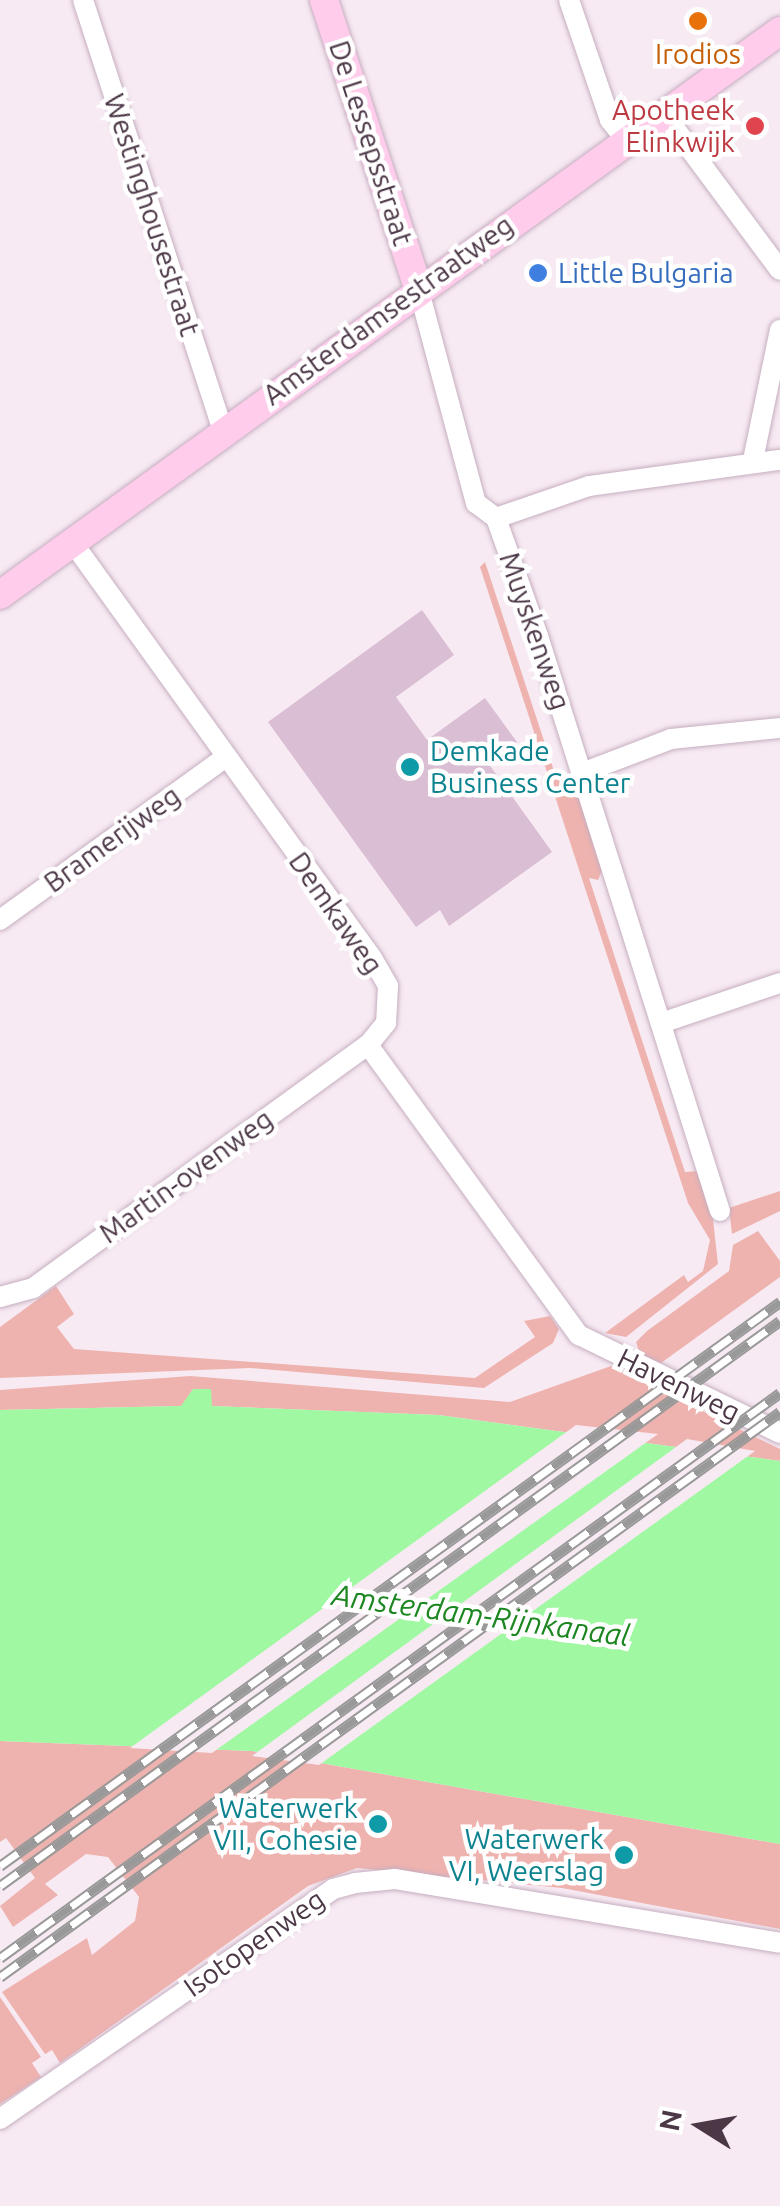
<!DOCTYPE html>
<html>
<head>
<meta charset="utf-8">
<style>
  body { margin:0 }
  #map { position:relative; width:780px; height:2206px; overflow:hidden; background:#f7eaf3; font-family:Ubuntu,sans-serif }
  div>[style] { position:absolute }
  .green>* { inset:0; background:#efb3af }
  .water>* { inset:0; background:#a1f8a3 }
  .pier>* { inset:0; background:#f7eaf3 }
  .building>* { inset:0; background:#dabed4 }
  .roads { filter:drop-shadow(0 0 2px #c6aec0) drop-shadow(0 0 2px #c6aec0) }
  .street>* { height:20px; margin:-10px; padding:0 10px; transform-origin:10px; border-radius:10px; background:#fff }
  .secondary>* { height:28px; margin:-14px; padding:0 14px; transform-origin:14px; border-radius:14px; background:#ffccec }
  .rail>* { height:11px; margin-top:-5.5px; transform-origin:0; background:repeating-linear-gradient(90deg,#fff 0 22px,#999 0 44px); box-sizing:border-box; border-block:2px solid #999 }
  .dots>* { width:28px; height:28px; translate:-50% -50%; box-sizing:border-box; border:5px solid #fff; border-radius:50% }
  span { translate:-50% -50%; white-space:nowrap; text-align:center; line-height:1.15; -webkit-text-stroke:9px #fff; paint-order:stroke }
  .food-label { font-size:28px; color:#c56008 }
  .health-label { font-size:28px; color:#be3a42 }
  .right { translate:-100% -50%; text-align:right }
  .street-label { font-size:28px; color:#4c3747 }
  .shop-label { font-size:28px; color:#366cbe }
  .left { translate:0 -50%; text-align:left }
  .culture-label { font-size:28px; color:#0d838f }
  .water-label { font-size:30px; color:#1c8620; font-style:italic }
  .north { position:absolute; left:650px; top:2076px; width:100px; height:100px; -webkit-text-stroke:8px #fff; paint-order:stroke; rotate:281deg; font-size:28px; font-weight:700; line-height:40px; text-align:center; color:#4c3747 }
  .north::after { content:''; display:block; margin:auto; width:35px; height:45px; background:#4c3747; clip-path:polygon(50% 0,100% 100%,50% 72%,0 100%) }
</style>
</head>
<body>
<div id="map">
  <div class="green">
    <i style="clip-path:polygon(485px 562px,556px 777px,574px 778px,603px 868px,598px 880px,589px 878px,685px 1172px,698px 1171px,712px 1211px,718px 1264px,626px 1337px,605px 1333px,684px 1275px,688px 1282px,703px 1271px,710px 1240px,688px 1203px,480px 567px)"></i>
    <i style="clip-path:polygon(780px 1191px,780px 1211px,732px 1234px,729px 1208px)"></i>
    <i style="clip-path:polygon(758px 1231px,780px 1261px,780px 1277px,661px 1363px,640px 1354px,636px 1342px,647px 1331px,729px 1271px,733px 1245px)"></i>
    <i style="clip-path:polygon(56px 1286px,74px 1314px,57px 1327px,74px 1349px,475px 1378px,535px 1337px,524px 1321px,550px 1316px,559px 1329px,553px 1343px,484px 1388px,250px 1368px,0 1378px,0 1327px)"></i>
    <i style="clip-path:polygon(611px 1366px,780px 1449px,780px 1461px,438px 1415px,211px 1406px,211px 1390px,193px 1389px,182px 1406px,0 1410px,0 1390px,190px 1376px,510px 1402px)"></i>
    <i style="clip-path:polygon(0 1741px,252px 1751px,780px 1844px,780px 1929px,562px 1888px,357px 1868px,308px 1886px,60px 2063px,52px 2050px,45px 2054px,2px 1992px,87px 1938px,92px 1955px,135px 1921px,139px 1897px,108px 1857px,86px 1854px,45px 1884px,58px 1895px,13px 1927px,0 1906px,35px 1878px,6px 1838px,0 1842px)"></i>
    <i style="clip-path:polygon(0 1997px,41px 2057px,32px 2063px,41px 2077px,0 2104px)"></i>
  </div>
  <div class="water">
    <i style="clip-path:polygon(193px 1389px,211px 1389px,212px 1406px,438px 1415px,780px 1461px,780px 1844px,252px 1751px,0 1741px,0 1410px,181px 1406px)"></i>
  </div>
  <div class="pier">
    <i style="clip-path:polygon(576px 1425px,658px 1434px,212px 1753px,130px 1748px)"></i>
    <i style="clip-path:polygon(687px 1439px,755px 1451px,319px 1765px,252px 1756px)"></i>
  </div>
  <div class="building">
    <i style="clip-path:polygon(422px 610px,454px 655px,396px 697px,427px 740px,485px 698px,517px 742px,488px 763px,552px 852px,449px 926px,440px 910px,416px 927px,268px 722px)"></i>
  </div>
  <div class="roads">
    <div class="street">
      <i style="left:83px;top:0;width:451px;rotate:72deg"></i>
      <i style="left:569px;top:0;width:127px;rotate:71.1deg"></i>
      <i style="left:610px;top:120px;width:26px;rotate:51deg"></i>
      <i style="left:664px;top:114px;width:194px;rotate:53.4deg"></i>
      <i style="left:418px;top:287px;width:224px;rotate:75deg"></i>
      <i style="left:476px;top:503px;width:25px;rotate:37deg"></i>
      <i style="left:496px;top:518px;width:125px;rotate:70.4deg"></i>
      <i style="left:538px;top:636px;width:603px;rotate:72.44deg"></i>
      <i style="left:753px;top:460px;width:133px;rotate:-78.3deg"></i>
      <i style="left:496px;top:518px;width:98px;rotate:-19deg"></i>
      <i style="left:589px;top:486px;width:193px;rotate:-7.8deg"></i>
      <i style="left:73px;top:543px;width:511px;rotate:54.23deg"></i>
      <i style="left:372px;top:958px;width:32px;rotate:60deg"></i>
      <i style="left:388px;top:986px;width:37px;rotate:93deg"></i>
      <i style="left:386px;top:1023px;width:28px;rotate:129deg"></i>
      <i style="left:368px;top:1045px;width:359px;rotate:54deg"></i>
      <i style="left:579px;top:1335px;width:224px;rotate:26deg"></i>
      <i style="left:582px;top:773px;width:95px;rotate:-20.9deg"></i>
      <i style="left:671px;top:739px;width:110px;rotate:-5.8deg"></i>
      <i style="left:0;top:920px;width:277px;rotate:-35.8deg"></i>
      <i style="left:661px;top:1023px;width:126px;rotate:-18.6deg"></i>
      <i style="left:0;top:1297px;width:34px;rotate:-15deg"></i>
      <i style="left:33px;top:1288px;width:414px;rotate:-36deg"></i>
      <i style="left:0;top:2119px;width:405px;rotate:-34.6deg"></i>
      <i style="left:333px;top:1889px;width:23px;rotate:-15deg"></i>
      <i style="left:355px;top:1883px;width:40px;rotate:-5.7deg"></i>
      <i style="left:395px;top:1879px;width:390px;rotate:9.4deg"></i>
    </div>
    <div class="secondary">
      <i style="left:324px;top:0;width:302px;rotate:71.9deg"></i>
      <i style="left:0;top:595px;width:963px;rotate:-35.87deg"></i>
    </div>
  </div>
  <div class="rail">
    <i style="left:0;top:1866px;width:963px;rotate:-35.87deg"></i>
    <i style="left:0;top:1886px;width:963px;rotate:-35.92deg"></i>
    <i style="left:0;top:1958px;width:963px;rotate:-35.92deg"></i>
    <i style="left:0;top:1977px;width:963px;rotate:-35.92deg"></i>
  </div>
  <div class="dots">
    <i style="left:698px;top:21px;background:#e8710a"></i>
    <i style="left:755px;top:126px;background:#e0444e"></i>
    <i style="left:538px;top:273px;background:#3f7fe0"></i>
    <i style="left:410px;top:767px;background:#0f9aa8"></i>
    <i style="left:378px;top:1824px;background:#0f9aa8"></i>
    <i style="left:624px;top:1855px;background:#0f9aa8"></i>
  </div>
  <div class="food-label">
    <span style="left:698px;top:54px">Irodios</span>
  </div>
  <div class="health-label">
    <span class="right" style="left:735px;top:126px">Apotheek<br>Elinkwijk</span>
  </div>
  <div class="street-label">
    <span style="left:371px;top:143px;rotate:72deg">De Lessepsstraat</span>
    <span style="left:152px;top:215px;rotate:72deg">Westinghousestraat</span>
    <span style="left:388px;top:310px;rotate:-36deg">Amsterdamsestraatweg</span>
    <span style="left:535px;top:631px;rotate:71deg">Muyskenweg</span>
    <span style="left:112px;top:839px;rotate:-36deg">Bramerijweg</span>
    <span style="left:336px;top:913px;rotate:55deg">Demkaweg</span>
    <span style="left:186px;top:1176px;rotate:-36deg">Martin-ovenweg</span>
    <span style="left:679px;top:1385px;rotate:26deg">Havenweg</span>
    <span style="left:254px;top:1943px;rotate:-35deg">Isotopenweg</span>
  </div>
  <div class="shop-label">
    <span class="left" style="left:558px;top:273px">Little Bulgaria</span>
  </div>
  <div class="culture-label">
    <span class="left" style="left:430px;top:767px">Demkade<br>Business Center</span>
    <span class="right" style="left:358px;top:1824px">Waterwerk<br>VII, Cohesie</span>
    <span class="right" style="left:604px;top:1855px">Waterwerk<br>VI, Weerslag</span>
  </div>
  <div class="water-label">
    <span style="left:481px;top:1615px;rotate:8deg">Amsterdam-Rijnkanaal</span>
  </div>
  <div class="north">N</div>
</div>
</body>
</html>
